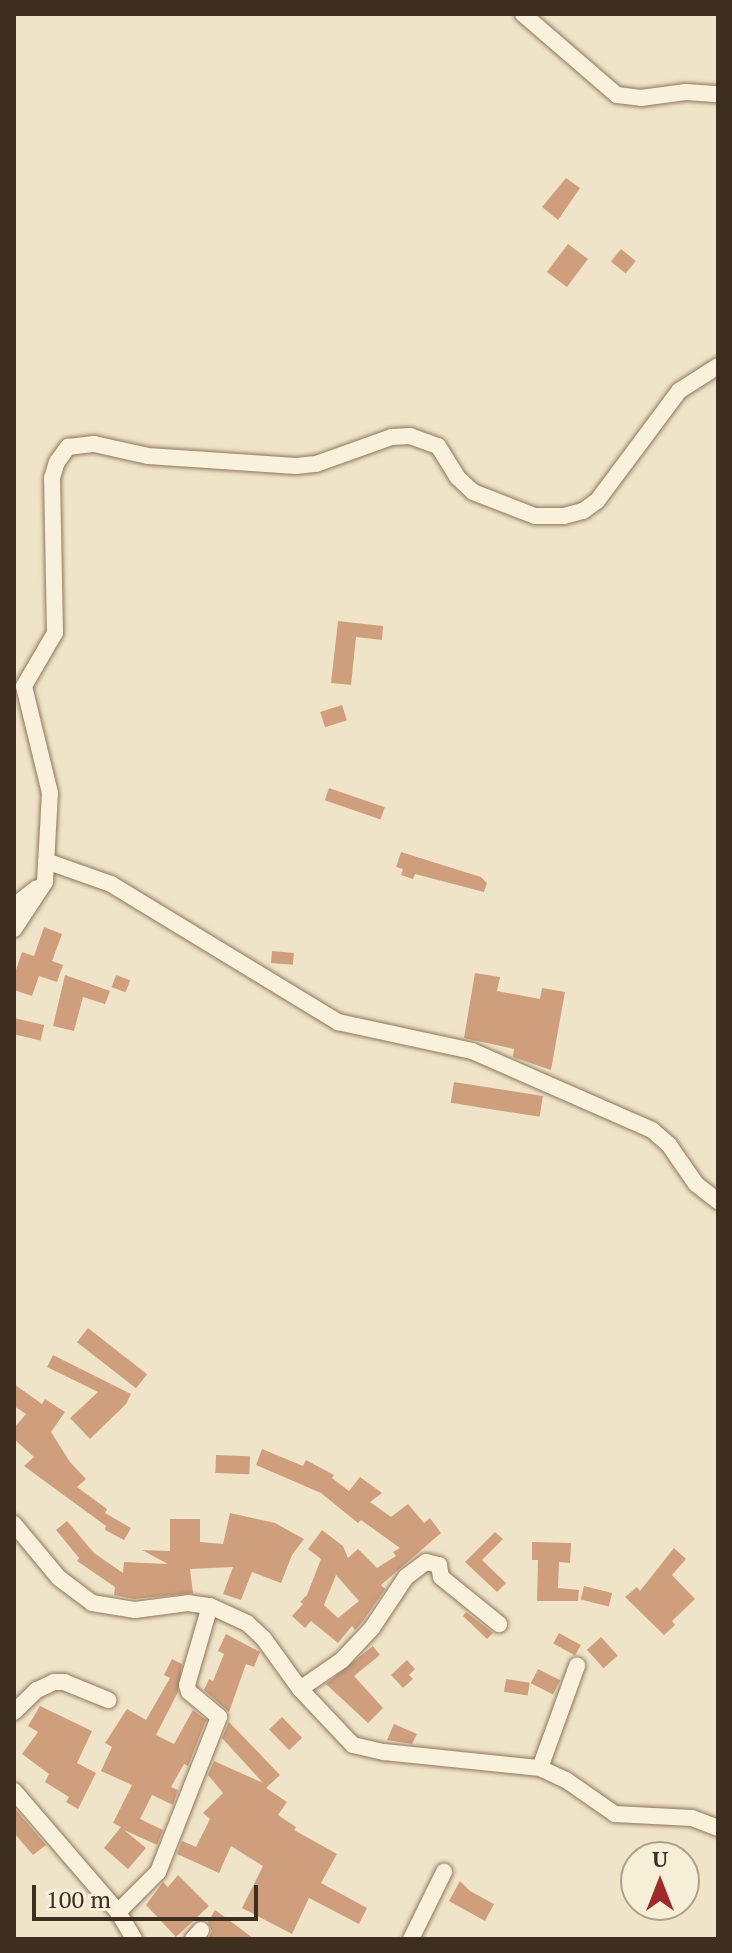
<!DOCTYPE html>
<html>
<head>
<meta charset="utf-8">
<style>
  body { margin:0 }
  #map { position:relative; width:732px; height:1953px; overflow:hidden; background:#f0e4c8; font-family:"PT Serif",serif }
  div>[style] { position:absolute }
  .building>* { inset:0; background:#cf9f7d; transform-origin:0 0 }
  .roads { filter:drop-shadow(0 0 2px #8d765c) drop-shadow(0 0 2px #8d765c) }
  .street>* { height:16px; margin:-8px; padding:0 8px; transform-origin:8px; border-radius:8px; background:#faf1dc }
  span { translate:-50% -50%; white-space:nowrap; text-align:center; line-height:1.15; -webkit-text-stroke:8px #f7eed8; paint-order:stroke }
  .frame { position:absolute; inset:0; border:16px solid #3d2e20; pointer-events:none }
  .north { position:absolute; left:620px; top:1841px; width:80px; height:80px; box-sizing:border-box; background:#f7eed8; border:2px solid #ada18e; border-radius:50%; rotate:0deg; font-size:22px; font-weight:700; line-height:32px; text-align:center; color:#3d2e20 }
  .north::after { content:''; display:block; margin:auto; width:28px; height:36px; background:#9e2a2b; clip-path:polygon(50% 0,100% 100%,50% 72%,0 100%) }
  .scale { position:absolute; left:32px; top:1885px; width:226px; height:36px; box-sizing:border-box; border:4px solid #3d2e20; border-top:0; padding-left:10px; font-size:24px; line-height:28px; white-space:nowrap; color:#3d2e20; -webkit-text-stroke:6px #f7eed8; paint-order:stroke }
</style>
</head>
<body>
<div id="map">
  <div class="building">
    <i style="clip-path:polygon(566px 178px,580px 188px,558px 220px,542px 207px)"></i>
    <i style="left:568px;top:244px;width:25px;height:35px;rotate:37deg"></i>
    <i style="left:621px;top:249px;width:19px;height:16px;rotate:39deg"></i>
    <i style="clip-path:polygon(338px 621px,383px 626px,382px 640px,356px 637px,351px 685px,331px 683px)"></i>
    <i style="left:342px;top:705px;width:16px;height:23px;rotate:72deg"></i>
    <i style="left:329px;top:788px;width:59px;height:13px;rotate:19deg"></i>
    <i style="clip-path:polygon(401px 852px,481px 877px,487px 883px,484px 892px,415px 874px,413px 879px,401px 875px,403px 869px,396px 867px)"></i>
    <i style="clip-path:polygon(44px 927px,62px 934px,52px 961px,63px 965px,57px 982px,39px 976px,32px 996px,14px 990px,14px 976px,22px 952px,34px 956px)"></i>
    <i style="left:272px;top:951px;width:22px;height:12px;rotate:5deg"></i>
    <i style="clip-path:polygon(475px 973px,500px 977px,497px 991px,540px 999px,542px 988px,565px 992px,551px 1070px,513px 1057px,514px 1049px,464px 1038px)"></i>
    <i style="clip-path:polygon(65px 975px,110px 991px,105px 1004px,83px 997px,74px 1031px,53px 1026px)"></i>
    <i style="left:116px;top:975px;width:15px;height:13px;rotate:20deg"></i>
    <i style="left:14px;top:1018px;width:31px;height:16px;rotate:13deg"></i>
    <i style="left:454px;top:1082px;width:90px;height:21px;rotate:9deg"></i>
    <i style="left:88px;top:1328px;width:75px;height:18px;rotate:38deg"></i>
    <i style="clip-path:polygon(53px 1355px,131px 1394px,126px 1404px,90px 1439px,70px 1418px,98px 1392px,47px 1367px)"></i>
    <i style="clip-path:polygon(14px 1384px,42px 1404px,45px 1399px,65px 1412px,51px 1432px,70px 1462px,86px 1479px,77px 1487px,107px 1509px,105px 1513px,131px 1528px,124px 1540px,105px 1530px,106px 1526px,24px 1466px,34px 1457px,14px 1439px,14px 1428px,26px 1414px,14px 1406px)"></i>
    <i style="clip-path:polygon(evenodd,262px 1449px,303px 1466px,306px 1460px,334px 1475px,332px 1478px,349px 1491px,360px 1477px,382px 1493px,370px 1502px,391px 1517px,408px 1504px,424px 1523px,430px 1518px,441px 1533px,381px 1585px,385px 1589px,363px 1621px,355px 1630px,352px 1626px,338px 1643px,311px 1621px,305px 1628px,292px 1616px,303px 1604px,300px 1602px,307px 1595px,321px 1559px,308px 1549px,322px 1530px,343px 1546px,348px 1558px,358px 1549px,377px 1568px,396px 1556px,393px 1552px,400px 1548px,361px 1520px,358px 1523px,321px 1493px,256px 1465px,262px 1449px,336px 1575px,359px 1601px,338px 1618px,324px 1605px,336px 1575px)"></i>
    <i style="left:216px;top:1455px;width:34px;height:18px;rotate:2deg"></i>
    <i style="clip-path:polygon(230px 1513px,275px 1523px,304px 1539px,292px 1555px,281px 1583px,252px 1572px,241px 1600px,223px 1594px,233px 1567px,190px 1569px,193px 1593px,134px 1599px,114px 1595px,115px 1587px,77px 1561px,79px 1558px,56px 1530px,67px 1521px,94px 1553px,123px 1573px,124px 1562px,168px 1564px,142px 1550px,170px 1551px,170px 1519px,200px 1519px,200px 1542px,223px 1544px)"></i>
    <i style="clip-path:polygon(495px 1532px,503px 1539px,482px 1560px,506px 1583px,497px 1592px,465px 1562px)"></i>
    <i style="clip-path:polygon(532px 1542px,571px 1543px,570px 1563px,559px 1562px,558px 1588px,579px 1590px,578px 1601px,537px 1601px,538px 1560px,532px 1560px)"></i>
    <i style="clip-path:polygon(674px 1548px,686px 1559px,672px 1575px,695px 1599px,672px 1621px,675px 1625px,664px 1635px,625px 1597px,637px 1587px,640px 1591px)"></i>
    <i style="left:584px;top:1586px;width:29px;height:14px;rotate:14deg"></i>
    <i style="clip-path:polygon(466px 1612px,493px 1633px,487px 1639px,463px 1616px)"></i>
    <i style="left:559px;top:1633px;width:25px;height:12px;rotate:29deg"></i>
    <i style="clip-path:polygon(226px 1634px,260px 1652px,254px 1667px,246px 1664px,229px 1712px,204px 1690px,209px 1679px,213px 1681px,224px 1654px,218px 1651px)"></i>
    <i style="left:601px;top:1637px;width:25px;height:19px;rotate:48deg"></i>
    <i style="clip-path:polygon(373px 1646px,380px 1655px,354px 1676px,383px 1708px,368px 1723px,326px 1684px)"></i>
    <i style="clip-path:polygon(172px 1659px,182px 1664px,178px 1692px,156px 1735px,174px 1744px,193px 1710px,206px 1720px,188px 1766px,184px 1764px,171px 1787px,178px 1790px,173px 1805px,152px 1795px,140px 1819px,163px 1830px,157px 1845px,124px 1830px,146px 1848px,128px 1869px,104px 1848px,121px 1827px,113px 1823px,132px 1785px,101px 1771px,112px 1747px,105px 1743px,127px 1709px,146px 1720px,170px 1678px,164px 1675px)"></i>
    <i style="clip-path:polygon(407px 1660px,415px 1669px,409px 1675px,413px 1679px,403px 1688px,391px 1675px)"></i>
    <i style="left:538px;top:1669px;width:25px;height:16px;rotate:27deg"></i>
    <i style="left:506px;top:1679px;width:24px;height:13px;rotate:9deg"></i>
    <i style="clip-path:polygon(40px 1706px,92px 1731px,77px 1763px,96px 1773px,78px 1809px,66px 1802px,69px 1797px,45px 1782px,49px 1774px,22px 1754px,38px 1732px,28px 1726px)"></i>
    <i style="left:282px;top:1717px;width:29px;height:18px;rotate:46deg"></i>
    <i style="clip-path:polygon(229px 1722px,280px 1775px,266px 1788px,287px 1802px,278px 1815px,296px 1827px,294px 1830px,337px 1854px,321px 1883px,367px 1908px,359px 1924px,309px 1898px,292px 1934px,242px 1908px,263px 1866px,231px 1846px,219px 1873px,177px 1854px,182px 1841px,196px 1847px,210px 1819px,203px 1813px,223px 1793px,208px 1775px,214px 1761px,263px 1783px,222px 1738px)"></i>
    <i style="clip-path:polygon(394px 1724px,417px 1734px,412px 1744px,387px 1740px)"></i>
    <i style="clip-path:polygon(14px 1808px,46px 1845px,33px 1855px,14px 1833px)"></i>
    <i style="clip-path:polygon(178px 1875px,209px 1906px,176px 1937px,146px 1905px,163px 1882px,168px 1887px)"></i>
    <i style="clip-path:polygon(460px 1881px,470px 1891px,494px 1904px,485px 1921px,449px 1901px)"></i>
    <i style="clip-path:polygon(215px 1910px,229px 1920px,254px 1939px,208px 1939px,212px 1931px,208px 1922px)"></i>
  </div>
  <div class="roads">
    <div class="street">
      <i style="left:523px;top:14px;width:124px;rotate:40.8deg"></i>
      <i style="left:617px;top:95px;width:24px;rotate:7deg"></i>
      <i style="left:641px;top:98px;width:45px;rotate:-7.6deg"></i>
      <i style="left:686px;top:92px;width:32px;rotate:4deg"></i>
      <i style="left:46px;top:861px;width:69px;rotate:19.5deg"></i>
      <i style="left:111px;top:884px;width:266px;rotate:31.3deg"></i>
      <i style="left:338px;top:1022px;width:137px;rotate:12.2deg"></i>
      <i style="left:472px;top:1051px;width:197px;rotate:23.7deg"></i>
      <i style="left:652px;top:1130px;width:23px;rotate:41deg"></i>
      <i style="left:669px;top:1145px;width:47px;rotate:55.3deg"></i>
      <i style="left:696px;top:1184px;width:28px;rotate:38deg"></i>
      <i style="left:14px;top:906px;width:29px;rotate:-38deg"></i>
      <i style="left:14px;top:929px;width:56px;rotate:-56.6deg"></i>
      <i style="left:45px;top:882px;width:89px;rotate:-86.8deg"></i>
      <i style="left:50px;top:793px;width:110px;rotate:-103.7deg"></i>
      <i style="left:24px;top:686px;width:61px;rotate:-59.7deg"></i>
      <i style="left:55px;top:633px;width:155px;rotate:-91.1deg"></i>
      <i style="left:52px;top:478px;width:17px;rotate:-73deg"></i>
      <i style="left:57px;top:462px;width:19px;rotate:-54deg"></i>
      <i style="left:68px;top:447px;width:26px;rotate:-7deg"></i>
      <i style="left:94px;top:444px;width:55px;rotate:12.5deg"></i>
      <i style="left:148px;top:456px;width:148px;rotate:3.9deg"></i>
      <i style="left:296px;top:466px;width:20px;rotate:-6deg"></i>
      <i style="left:316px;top:464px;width:81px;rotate:-19.6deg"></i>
      <i style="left:392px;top:437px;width:18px;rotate:-3deg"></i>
      <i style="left:410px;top:436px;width:30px;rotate:20deg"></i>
      <i style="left:438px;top:446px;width:36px;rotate:58deg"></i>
      <i style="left:457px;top:477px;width:22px;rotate:43deg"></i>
      <i style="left:473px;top:492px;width:66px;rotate:21.2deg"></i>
      <i style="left:535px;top:516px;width:29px"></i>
      <i style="left:564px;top:516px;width:20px;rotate:-15deg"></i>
      <i style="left:583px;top:511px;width:17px;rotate:-36deg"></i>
      <i style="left:597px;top:501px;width:137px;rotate:-53.3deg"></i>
      <i style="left:679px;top:391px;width:46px;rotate:-32.7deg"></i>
      <i style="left:14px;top:1524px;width:70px;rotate:50.2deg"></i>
      <i style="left:59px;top:1578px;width:41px;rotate:37.1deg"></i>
      <i style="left:92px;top:1603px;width:44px;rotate:9.2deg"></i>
      <i style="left:135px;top:1610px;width:53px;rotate:-7.5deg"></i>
      <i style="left:188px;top:1603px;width:22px;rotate:8deg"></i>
      <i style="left:210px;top:1606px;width:41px;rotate:24.7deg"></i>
      <i style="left:247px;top:1623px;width:23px;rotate:43deg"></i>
      <i style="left:264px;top:1639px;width:62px;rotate:54.2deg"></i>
      <i style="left:300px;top:1689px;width:77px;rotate:46.6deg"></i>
      <i style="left:353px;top:1745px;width:32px;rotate:13deg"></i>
      <i style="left:384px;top:1752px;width:157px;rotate:5.9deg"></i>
      <i style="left:540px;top:1768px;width:29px;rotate:25deg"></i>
      <i style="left:566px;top:1780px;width:60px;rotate:34.8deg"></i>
      <i style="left:615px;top:1814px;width:77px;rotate:3deg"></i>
      <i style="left:692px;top:1818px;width:28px;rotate:21deg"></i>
      <i style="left:300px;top:1689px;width:51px;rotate:-34.6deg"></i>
      <i style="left:342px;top:1660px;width:44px;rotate:-46.8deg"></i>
      <i style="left:372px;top:1628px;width:61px;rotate:-56.3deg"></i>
      <i style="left:406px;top:1577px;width:25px;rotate:-37deg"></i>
      <i style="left:426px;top:1562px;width:13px;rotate:13deg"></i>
      <i style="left:439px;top:1565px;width:12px;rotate:81deg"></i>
      <i style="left:441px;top:1577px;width:75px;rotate:39deg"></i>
      <i style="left:14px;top:1712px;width:32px;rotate:-44deg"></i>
      <i style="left:37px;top:1690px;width:19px;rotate:-25deg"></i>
      <i style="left:54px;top:1682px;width:10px"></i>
      <i style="left:64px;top:1682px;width:48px;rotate:22.2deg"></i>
      <i style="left:540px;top:1768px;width:109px;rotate:-70.1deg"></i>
      <i style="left:14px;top:1791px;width:160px;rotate:49.3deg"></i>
      <i style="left:118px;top:1912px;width:31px;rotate:59deg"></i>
      <i style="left:118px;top:1912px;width:57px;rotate:-45deg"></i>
      <i style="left:158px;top:1872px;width:167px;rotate:-68.5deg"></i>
      <i style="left:219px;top:1717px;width:39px;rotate:-140deg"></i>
      <i style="left:189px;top:1692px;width:7px;rotate:-106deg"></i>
      <i style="left:187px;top:1685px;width:82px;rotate:-73.8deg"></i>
      <i style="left:193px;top:1939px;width:12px;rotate:-48deg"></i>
      <i style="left:411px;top:1939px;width:75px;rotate:-63.8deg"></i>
    </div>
  </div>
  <div class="frame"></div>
  <div class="north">U</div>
  <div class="scale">100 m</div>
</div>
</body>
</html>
